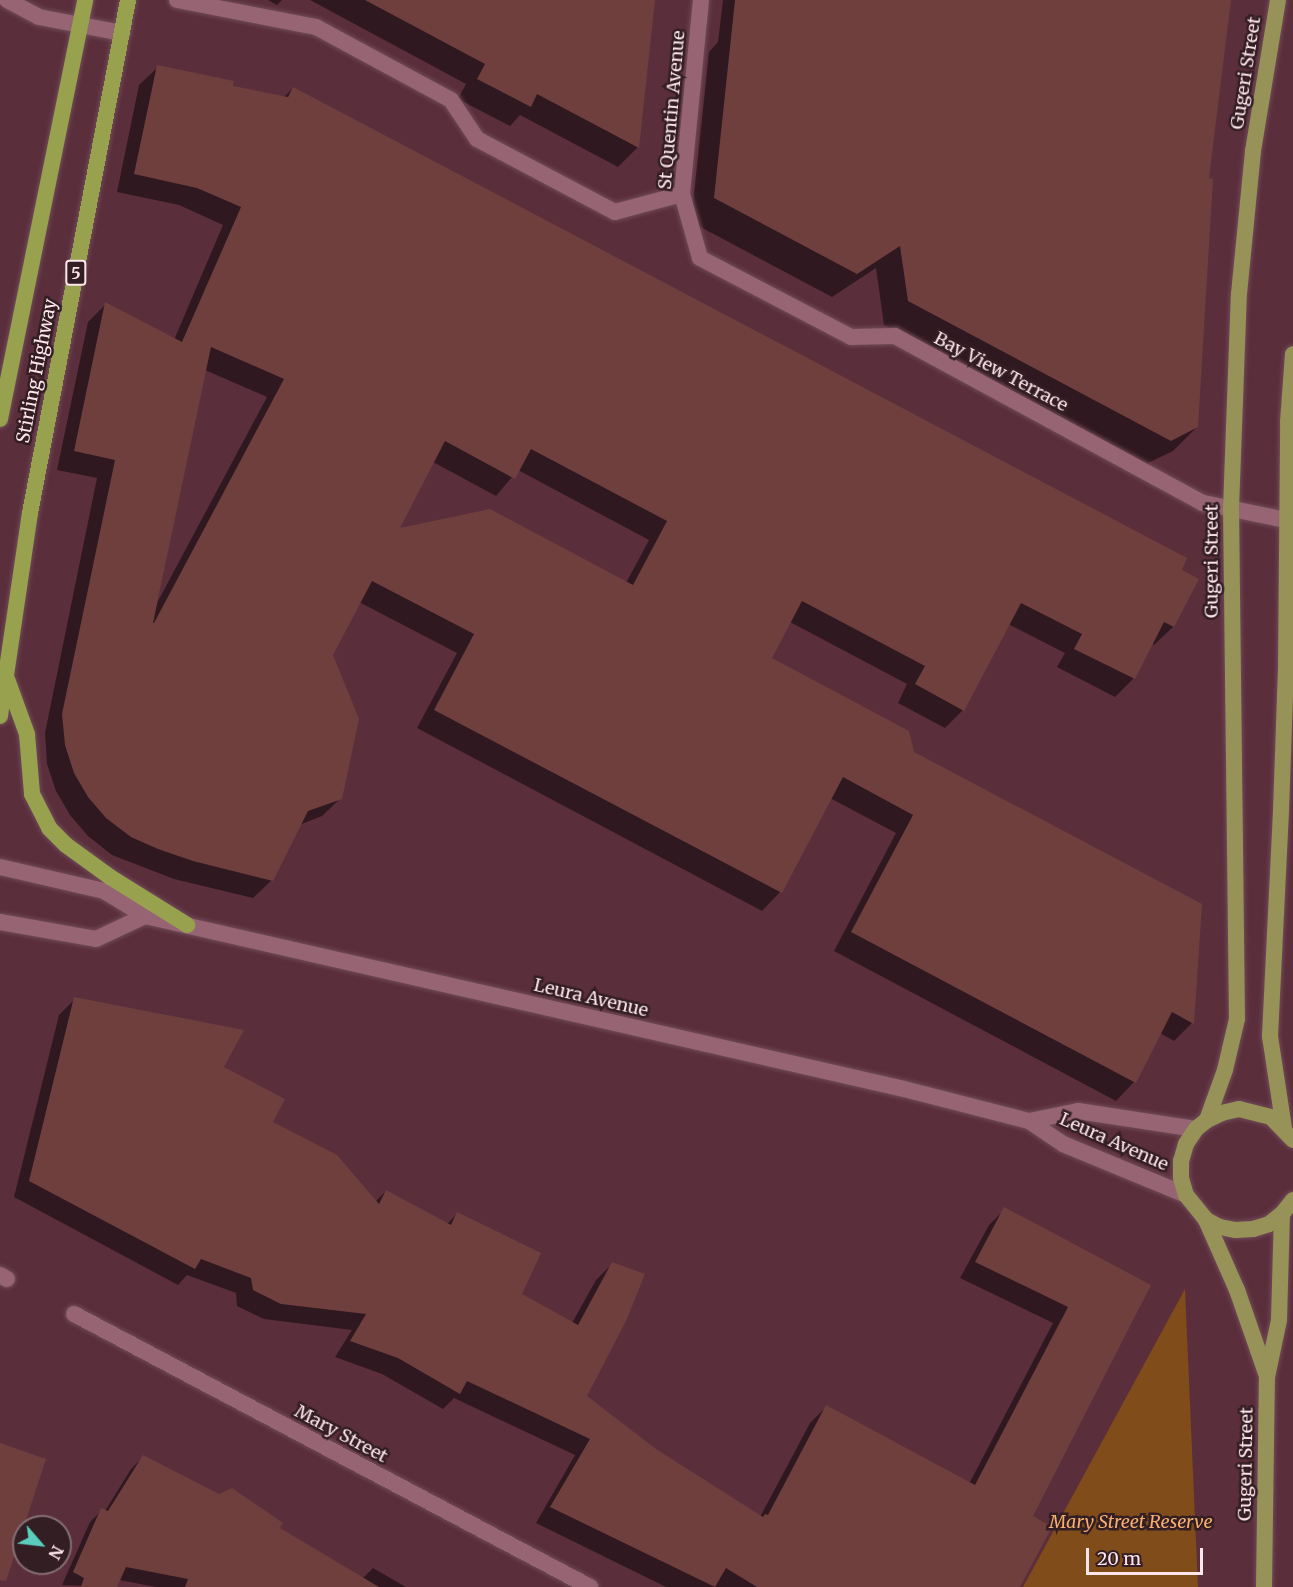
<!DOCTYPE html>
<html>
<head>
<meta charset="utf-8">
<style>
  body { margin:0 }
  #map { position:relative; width:1293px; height:1587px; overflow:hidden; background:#5b2e3c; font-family:Merriweather,serif }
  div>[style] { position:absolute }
  .green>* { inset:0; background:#7f4c1a }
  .shadow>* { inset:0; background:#0007 }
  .building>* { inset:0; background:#6f3f3e }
  .roads { filter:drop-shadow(0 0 2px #704b57) drop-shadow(0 0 2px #704b57) }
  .minor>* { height:16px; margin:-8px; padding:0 8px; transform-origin:8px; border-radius:8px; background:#966472 }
  .secondary>* { height:16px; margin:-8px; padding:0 8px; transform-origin:8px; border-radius:8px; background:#966472 }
  .primary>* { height:16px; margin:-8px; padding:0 8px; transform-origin:8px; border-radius:8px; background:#979257 }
  .trunk>* { height:16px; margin:-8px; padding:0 8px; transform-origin:8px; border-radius:8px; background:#97a14e }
  span { translate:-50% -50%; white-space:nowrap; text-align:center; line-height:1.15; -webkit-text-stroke:5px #331e24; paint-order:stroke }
  .shield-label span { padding:2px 4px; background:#331e24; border:2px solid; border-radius:4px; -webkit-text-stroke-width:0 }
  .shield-label { font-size:16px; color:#fee6ec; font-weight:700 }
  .street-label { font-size:18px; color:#fee6ec }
  .park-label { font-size:18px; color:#f7af6f; font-style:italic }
  .north { position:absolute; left:12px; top:1515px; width:60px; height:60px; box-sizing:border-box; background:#331e24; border:2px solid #846e74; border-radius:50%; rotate:118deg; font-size:16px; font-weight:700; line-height:24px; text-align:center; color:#fee6ec }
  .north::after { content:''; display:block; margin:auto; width:21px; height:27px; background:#5bcebb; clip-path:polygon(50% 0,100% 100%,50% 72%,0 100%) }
  .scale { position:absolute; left:1086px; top:1548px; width:117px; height:27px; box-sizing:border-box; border:3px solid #fee6ec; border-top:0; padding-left:8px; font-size:18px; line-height:21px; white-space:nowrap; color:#fee6ec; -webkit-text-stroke:4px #331e24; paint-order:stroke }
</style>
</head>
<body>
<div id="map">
  <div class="green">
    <i style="clip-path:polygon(1185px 1289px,1198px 1587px,1023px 1587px)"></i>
  </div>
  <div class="shadow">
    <i style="clip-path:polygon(268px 0,282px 0,277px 5px)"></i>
    <i style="clip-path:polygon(310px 0,653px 0,638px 147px,618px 167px,520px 115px,510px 126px,458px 99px,466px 84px)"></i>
    <i style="clip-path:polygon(723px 0,1230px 0,1207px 179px,1197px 427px,1173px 451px,1146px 464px,884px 325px,876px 268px,832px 297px,691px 222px,709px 52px,718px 42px)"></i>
    <i style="clip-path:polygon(evenodd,158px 67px,231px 87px,284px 97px,293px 88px,1197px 580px,1173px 627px,1154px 645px,1152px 643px,1133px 679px,1115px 697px,1057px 667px,1065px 653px,1008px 624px,963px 710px,945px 728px,898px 703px,907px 684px,790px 622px,770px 659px,913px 753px,1201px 905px,1192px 1023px,1174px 1041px,1160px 1033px,1134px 1082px,1116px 1101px,834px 951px,896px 833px,830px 798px,780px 892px,762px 911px,417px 728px,457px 653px,359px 602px,331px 655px,341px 798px,322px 816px,299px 825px,272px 880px,253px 898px,174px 879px,112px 855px,88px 836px,70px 815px,56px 791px,47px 764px,45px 733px,97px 478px,57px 470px,88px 322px,106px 304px,174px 340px,223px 225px,179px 205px,117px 192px,139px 85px,158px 67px,205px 370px,267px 397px,157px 603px,205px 370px,158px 67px,433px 462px,496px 496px,518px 470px,649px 540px,626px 583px,397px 531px,433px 462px)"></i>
    <i style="clip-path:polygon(75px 999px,222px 1067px,271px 1122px,375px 1202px,386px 1191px,447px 1224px,457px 1214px,520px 1295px,572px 1323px,596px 1280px,612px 1264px,585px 1396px,655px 1451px,760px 1517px,810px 1423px,826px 1407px,969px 1484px,1053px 1323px,960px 1278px,989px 1225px,1005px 1209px,1149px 1286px,1031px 1517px,1019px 1587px,666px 1587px,536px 1523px,575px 1455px,454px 1398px,443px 1409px,382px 1374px,335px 1357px,352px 1330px,264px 1319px,237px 1306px,236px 1293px,187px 1275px,178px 1285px,14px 1197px,59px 1015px)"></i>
    <i style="clip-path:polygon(143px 1457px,279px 1529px,362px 1579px,373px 1568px,406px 1587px,156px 1587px,119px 1580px,115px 1587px,62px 1585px,90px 1522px,102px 1510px,105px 1511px,131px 1469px)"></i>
  </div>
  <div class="building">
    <i style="clip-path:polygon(365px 0,655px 0,639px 148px,537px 94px,531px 107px,477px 79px,485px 64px)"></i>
    <i style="clip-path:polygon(735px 0,1231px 0,1209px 178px,1213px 179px,1198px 427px,1171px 441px,908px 301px,900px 246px,857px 274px,714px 198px)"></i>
    <i style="clip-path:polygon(evenodd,157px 65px,234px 81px,233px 86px,288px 97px,293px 87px,1187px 558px,1182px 570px,1199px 579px,1174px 627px,1164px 622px,1135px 679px,1074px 649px,1082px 634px,1021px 603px,964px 711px,915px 684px,925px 666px,802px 601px,772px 658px,909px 731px,914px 752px,1202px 904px,1194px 1024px,1172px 1012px,1136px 1083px,851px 932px,913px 815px,843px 777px,782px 893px,434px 710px,474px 634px,372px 581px,333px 655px,359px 719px,342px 799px,308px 811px,273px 881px,193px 861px,158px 849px,131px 837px,106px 818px,88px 797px,74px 773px,65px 745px,62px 714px,115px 460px,74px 451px,105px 302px,182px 342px,241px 207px,197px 188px,134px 174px,157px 65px,211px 347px,284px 379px,154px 623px,153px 623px,211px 347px,157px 65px,445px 441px,515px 479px,531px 449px,667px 521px,633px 585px,490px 509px,400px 528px,445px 441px)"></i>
    <i style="clip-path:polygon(74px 997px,244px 1030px,224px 1067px,285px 1099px,273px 1122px,337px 1155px,379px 1204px,386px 1190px,451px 1225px,457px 1212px,541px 1253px,522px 1294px,578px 1325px,612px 1262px,645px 1274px,626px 1321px,587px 1396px,656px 1449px,763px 1517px,765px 1514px,768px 1515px,826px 1405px,975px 1485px,1068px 1307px,975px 1262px,1004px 1207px,1151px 1285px,1033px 1516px,1052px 1527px,1020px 1587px,757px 1587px,726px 1568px,715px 1587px,550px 1507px,590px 1439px,467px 1381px,460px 1394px,398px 1358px,350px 1341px,366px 1314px,281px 1304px,253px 1290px,251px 1278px,201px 1259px,195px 1269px,29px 1181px)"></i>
    <i style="clip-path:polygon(0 1443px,46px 1459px,6px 1581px,0 1580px)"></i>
    <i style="clip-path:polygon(143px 1455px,219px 1494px,232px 1488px,283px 1523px,280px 1528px,379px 1587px,185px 1587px,188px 1579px,126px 1567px,117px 1587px,81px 1587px,84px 1578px,73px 1572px,101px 1508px,108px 1511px)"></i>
  </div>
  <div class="roads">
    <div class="minor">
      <i style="left:177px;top:0;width:142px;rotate:11deg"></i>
      <i style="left:316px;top:27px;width:153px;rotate:28.4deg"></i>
      <i style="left:451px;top:100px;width:47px;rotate:56.3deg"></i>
      <i style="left:477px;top:139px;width:156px;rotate:27.9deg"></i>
      <i style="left:615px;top:212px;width:69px;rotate:-15deg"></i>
      <i style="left:701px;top:0;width:195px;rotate:95.6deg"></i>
      <i style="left:682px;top:194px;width:66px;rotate:74.3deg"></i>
      <i style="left:700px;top:258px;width:170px;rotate:27.6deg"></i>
      <i style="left:851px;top:337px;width:44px;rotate:-1.3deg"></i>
      <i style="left:895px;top:336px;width:350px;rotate:28.5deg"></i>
      <i style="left:1203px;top:503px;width:85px;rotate:11.6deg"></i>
      <i style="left:0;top:1275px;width:8px;rotate:30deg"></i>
      <i style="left:74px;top:1314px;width:584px;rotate:27.88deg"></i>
    </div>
    <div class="secondary">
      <i style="left:7px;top:0;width:36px;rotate:28deg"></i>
      <i style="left:39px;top:17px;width:85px;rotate:10.9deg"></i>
      <i style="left:0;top:867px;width:107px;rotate:13deg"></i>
      <i style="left:104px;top:891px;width:48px;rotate:31.4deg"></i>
      <i style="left:145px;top:916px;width:778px;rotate:12.84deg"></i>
      <i style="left:904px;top:1089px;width:129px;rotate:14.4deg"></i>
      <i style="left:1029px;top:1121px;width:41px;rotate:34.1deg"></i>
      <i style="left:1063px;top:1144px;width:133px;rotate:22.5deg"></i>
      <i style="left:0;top:922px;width:97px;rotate:10deg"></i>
      <i style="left:96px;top:939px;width:54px;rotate:-25.1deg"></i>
      <i style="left:1029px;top:1121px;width:50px;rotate:-11.5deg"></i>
      <i style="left:1078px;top:1111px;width:119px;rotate:8.7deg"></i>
    </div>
    <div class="primary">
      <i style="left:1207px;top:1120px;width:53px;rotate:-70.2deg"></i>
      <i style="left:1225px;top:1070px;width:52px;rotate:-76.8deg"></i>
      <i style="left:1237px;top:1019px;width:510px;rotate:-90.67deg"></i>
      <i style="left:1231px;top:509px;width:215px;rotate:-87.9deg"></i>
      <i style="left:1239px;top:294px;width:144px;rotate:-84.4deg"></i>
      <i style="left:1253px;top:151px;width:153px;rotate:-80.6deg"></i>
      <i style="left:1284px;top:1128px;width:93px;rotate:-98.7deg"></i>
      <i style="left:1270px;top:1036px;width:225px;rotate:-87.2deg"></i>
      <i style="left:1281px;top:811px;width:141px;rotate:-88deg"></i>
      <i style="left:1286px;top:670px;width:248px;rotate:-89.5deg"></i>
      <i style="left:1288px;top:422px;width:68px;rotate:-85.8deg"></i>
      <i style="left:1293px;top:1140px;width:32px;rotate:-134deg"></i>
      <i style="left:1271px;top:1117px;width:33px;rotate:-166deg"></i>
      <i style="left:1239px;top:1109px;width:17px;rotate:167deg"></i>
      <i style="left:1222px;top:1113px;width:17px;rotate:155deg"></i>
      <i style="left:1207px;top:1120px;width:14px;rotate:141deg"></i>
      <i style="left:1196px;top:1129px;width:18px;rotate:124deg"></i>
      <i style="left:1186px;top:1144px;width:18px;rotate:106deg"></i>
      <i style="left:1181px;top:1161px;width:17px;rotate:90deg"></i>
      <i style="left:1181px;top:1178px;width:18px;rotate:74deg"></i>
      <i style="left:1186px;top:1195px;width:32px;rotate:51deg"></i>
      <i style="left:1206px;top:1220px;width:16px;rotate:27deg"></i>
      <i style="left:1220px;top:1227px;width:16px;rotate:11deg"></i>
      <i style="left:1236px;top:1230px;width:17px;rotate:-3deg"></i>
      <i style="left:1253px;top:1229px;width:17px;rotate:-17deg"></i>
      <i style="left:1269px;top:1224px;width:16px;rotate:-38deg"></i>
      <i style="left:1282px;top:1214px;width:18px;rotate:-52deg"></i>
      <i style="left:1206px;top:1220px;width:77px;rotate:66.1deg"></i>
      <i style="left:1237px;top:1290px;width:91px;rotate:70.8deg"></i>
      <i style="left:1264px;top:1587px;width:210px;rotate:-89.2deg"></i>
      <i style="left:1267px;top:1377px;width:58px;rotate:-78.1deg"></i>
      <i style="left:1279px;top:1320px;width:106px;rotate:-88.4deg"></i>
    </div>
    <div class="trunk">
      <i style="left:0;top:419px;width:428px;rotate:-78.5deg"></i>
      <i style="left:7px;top:679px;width:59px;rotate:70deg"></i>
      <i style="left:27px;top:734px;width:60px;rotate:85.2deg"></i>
      <i style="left:32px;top:794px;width:38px;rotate:63deg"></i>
      <i style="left:49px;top:828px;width:24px;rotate:45deg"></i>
      <i style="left:66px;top:845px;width:54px;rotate:36deg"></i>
      <i style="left:110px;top:877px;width:91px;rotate:31.9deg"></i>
      <i style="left:0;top:716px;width:205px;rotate:-81.6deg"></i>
      <i style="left:30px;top:513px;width:522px;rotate:-79.18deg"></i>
    </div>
  </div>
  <div class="shield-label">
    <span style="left:76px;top:273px">5</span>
  </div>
  <div class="street-label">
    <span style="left:1246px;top:73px;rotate:-81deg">Gugeri Street</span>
    <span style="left:672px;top:110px;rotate:-85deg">St Quentin Avenue</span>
    <span style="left:37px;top:371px;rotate:-79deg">Stirling Highway</span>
    <span style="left:1001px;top:372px;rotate:28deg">Bay View Terrace</span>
    <span style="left:1212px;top:561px;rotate:-90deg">Gugeri Street</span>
    <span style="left:591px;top:998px;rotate:13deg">Leura Avenue</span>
    <span style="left:1114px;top:1142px;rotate:24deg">Leura Avenue</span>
    <span style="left:341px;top:1434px;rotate:28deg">Mary Street</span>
    <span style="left:1246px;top:1464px;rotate:-89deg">Gugeri Street</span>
  </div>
  <div class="park-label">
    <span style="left:1131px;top:1522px">Mary Street Reserve</span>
  </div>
  <div class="north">N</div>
  <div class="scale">20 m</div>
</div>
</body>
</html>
